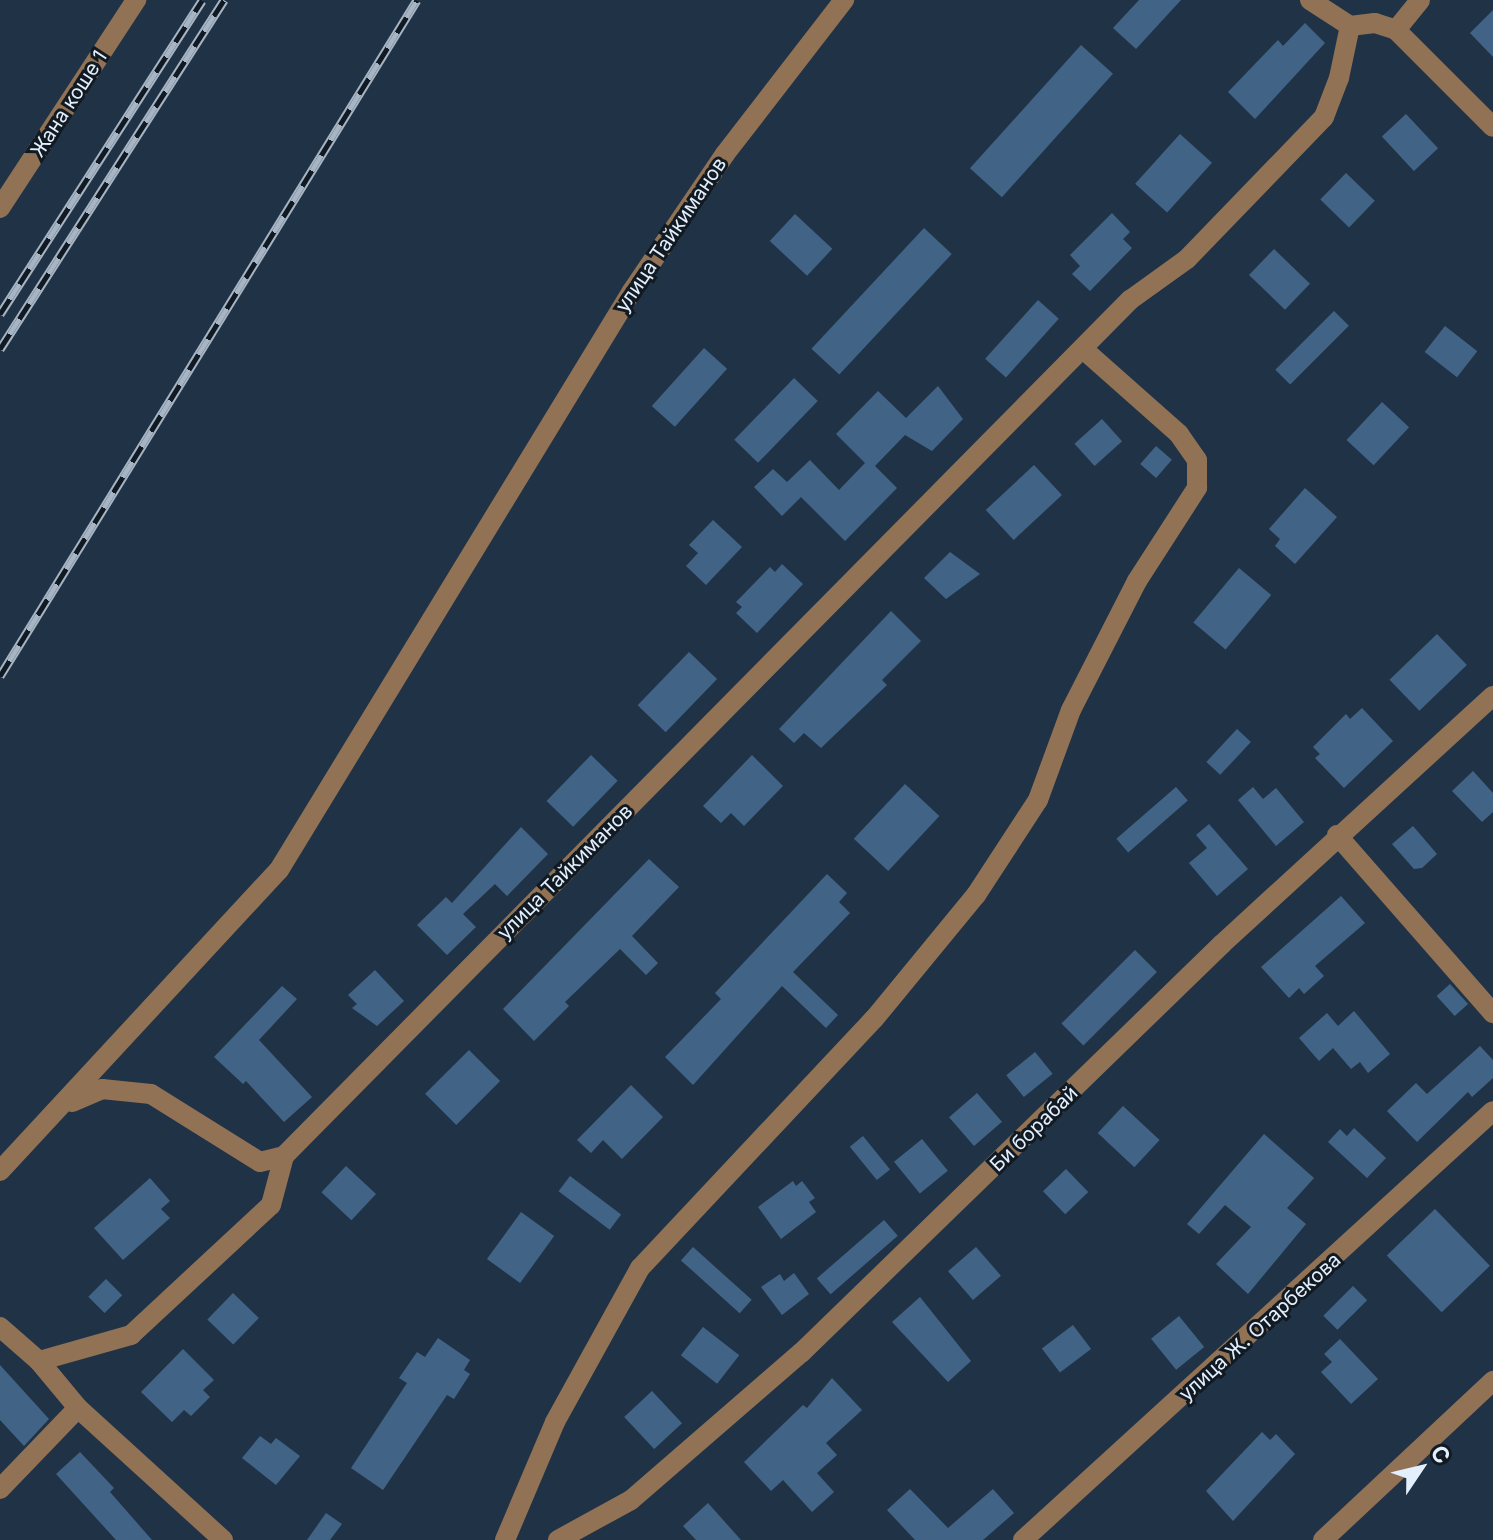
<!DOCTYPE html>
<html>
<head>
<meta charset="utf-8">
<style>
  body { margin:0 }
  #map { position:relative; width:1493px; height:1540px; overflow:hidden; background:#203346; font-family:Inter,sans-serif }
  div>[style] { position:absolute }
  .building>* { inset:0; background:#416486; transform-origin:0 0 }
  .minor>* { height:20px; margin:-10px; padding:0 10px; transform-origin:10px; border-radius:10px; background:#927255 }
  .rail>* { height:9px; margin-top:-4.5px; transform-origin:0; background:repeating-linear-gradient(90deg,#111a22 0 18px,#a6b4c3 0 36px); box-sizing:border-box; border-block:2px solid #a6b4c3 }
  span { translate:-50% -50%; white-space:nowrap; text-align:center; line-height:1.15; -webkit-text-stroke:6px #111a22; paint-order:stroke }
  .street-label { font-size:20px; color:#e3effc }
  .north { position:absolute; left:1381px; top:1428px; width:80px; height:80px; -webkit-text-stroke:6px #111a22; paint-order:stroke; rotate:55deg; font-size:22px; font-weight:700; line-height:32px; text-align:center; color:#e3effc }
  .north::after { content:''; display:block; margin:auto; width:28px; height:36px; background:#e3effc; clip-path:polygon(50% 0,100% 100%,50% 72%,0 100%) }
</style>
</head>
<body>
<div id="map">
  <div class="building">
    <i style="clip-path:polygon(1139px 0,1181px 0,1136px 49px,1113px 28px)"></i>
    <i style="clip-path:polygon(1493px 10px,1493px 57px,1470px 33px)"></i>
    <i style="clip-path:polygon(1305px 23px,1325px 43px,1255px 119px,1228px 92px,1278px 40px,1283px 46px)"></i>
    <i style="left:1081px;top:45px;width:43px;height:166px;rotate:42deg"></i>
    <i style="left:1406px;top:114px;width:47px;height:33px;rotate:47deg"></i>
    <i style="left:1180px;top:134px;width:43px;height:67px;rotate:42deg"></i>
    <i style="left:1346px;top:173px;width:40px;height:37px;rotate:44deg"></i>
    <i style="clip-path:polygon(1112px 213px,1130px 232px,1123px 239px,1132px 248px,1090px 291px,1072px 274px,1080px 266px,1070px 255px)"></i>
    <i style="left:795px;top:214px;width:51px;height:37px;rotate:43deg"></i>
    <i style="left:924px;top:228px;width:38px;height:165px;rotate:43deg"></i>
    <i style="left:1274px;top:249px;width:50px;height:36px;rotate:44deg"></i>
    <i style="left:1038px;top:300px;width:28px;height:79px;rotate:42deg"></i>
    <i style="left:1334px;top:311px;width:21px;height:83px;rotate:45deg"></i>
    <i style="left:1445px;top:326px;width:41px;height:33px;rotate:38deg"></i>
    <i style="left:704px;top:348px;width:31px;height:78px;rotate:42deg"></i>
    <i style="left:794px;top:378px;width:33px;height:86px;rotate:44deg"></i>
    <i style="clip-path:polygon(938px 386px,963px 419px,932px 451px,905px 435px,875px 466px,897px 488px,845px 541px,801px 497px,782px 516px,754px 487px,773px 469px,787px 482px,810px 460px,839px 490px,865px 463px,836px 434px,878px 391px,906px 418px)"></i>
    <i style="left:1382px;top:402px;width:37px;height:52px;rotate:43deg"></i>
    <i style="left:1102px;top:419px;width:30px;height:37px;rotate:48deg"></i>
    <i style="left:1156px;top:446px;width:21px;height:24px;rotate:41deg"></i>
    <i style="left:1034px;top:465px;width:41px;height:66px;rotate:47deg"></i>
    <i style="clip-path:polygon(1305px 488px,1337px 517px,1295px 564px,1275px 546px,1280px 539px,1269px 529px)"></i>
    <i style="clip-path:polygon(713px 520px,742px 547px,706px 585px,686px 566px,698px 553px,689px 545px)"></i>
    <i style="clip-path:polygon(950px 552px,980px 574px,946px 599px,924px 578px)"></i>
    <i style="clip-path:polygon(782px 564px,803px 584px,757px 633px,736px 613px,742px 607px,736px 602px,770px 567px,775px 572px)"></i>
    <i style="left:1239px;top:568px;width:42px;height:71px;rotate:40deg"></i>
    <i style="clip-path:polygon(891px 611px,921px 641px,882px 680px,887px 685px,821px 748px,804px 733px,794px 743px,779px 729px)"></i>
    <i style="left:1437px;top:634px;width:43px;height:66px;rotate:46deg"></i>
    <i style="left:689px;top:652px;width:39px;height:74px;rotate:44deg"></i>
    <i style="clip-path:polygon(1362px 708px,1393px 741px,1344px 788px,1315px 758px,1320px 754px,1313px 747px,1346px 714px,1350px 719px)"></i>
    <i style="left:1237px;top:729px;width:19px;height:45px;rotate:43deg"></i>
    <i style="left:591px;top:755px;width:37px;height:64px;rotate:44deg"></i>
    <i style="clip-path:polygon(752px 755px,783px 786px,744px 826px,731px 813px,721px 823px,703px 806px)"></i>
    <i style="clip-path:polygon(1473px 771px,1493px 793px,1493px 812px,1482px 822px,1452px 791px)"></i>
    <i style="left:905px;top:784px;width:47px;height:75px;rotate:43deg"></i>
    <i style="left:1176px;top:787px;width:18px;height:79px;rotate:49deg"></i>
    <i style="clip-path:polygon(1253px 787px,1263px 799px,1276px 788px,1304px 822px,1276px 846px,1238px 800px)"></i>
    <i style="clip-path:polygon(1209px 824px,1248px 869px,1217px 896px,1189px 863px,1207px 848px,1196px 835px)"></i>
    <i style="clip-path:polygon(1413px 826px,1437px 854px,1422px 868px,1414px 869px,1392px 844px)"></i>
    <i style="clip-path:polygon(521px 827px,548px 854px,507px 896px,495px 884px,463px 914px,476px 927px,447px 955px,417px 925px,446px 897px,452px 903px)"></i>
    <i style="clip-path:polygon(649px 859px,679px 887px,632px 936px,658px 963px,646px 975px,620px 949px,565px 1002px,569px 1006px,534px 1041px,503px 1009px)"></i>
    <i style="clip-path:polygon(827px 874px,847px 893px,839px 902px,850px 913px,793px 972px,838px 1015px,826px 1028px,782px 986px,693px 1085px,665px 1057px,721px 999px,715px 993px)"></i>
    <i style="clip-path:polygon(1341px 896px,1365px 923px,1315px 966px,1324px 976px,1304px 994px,1299px 988px,1289px 998px,1261px 967px)"></i>
    <i style="left:1135px;top:950px;width:31px;height:104px;rotate:45deg"></i>
    <i style="clip-path:polygon(375px 970px,404px 1001px,377px 1026px,352px 1008px,357px 1004px,348px 995px)"></i>
    <i style="left:1450px;top:984px;width:27px;height:18px;rotate:48deg"></i>
    <i style="clip-path:polygon(282px 986px,297px 999px,259px 1040px,312px 1097px,284px 1122px,246px 1081px,243px 1084px,214px 1057px)"></i>
    <i style="clip-path:polygon(1354px 1011px,1390px 1054px,1368px 1073px,1360px 1062px,1351px 1069px,1333px 1048px,1319px 1061px,1299px 1038px,1327px 1013px,1338px 1026px)"></i>
    <i style="clip-path:polygon(1480px 1046px,1493px 1060px,1493px 1078px,1472px 1097px,1468px 1092px,1417px 1142px,1387px 1111px,1416px 1083px,1427px 1094px)"></i>
    <i style="left:469px;top:1050px;width:44px;height:62px;rotate:45deg"></i>
    <i style="left:1035px;top:1052px;width:28px;height:37px;rotate:51deg"></i>
    <i style="clip-path:polygon(631px 1085px,663px 1117px,622px 1159px,603px 1140px,591px 1153px,577px 1140px)"></i>
    <i style="left:977px;top:1093px;width:38px;height:37px;rotate:49deg"></i>
    <i style="left:1123px;top:1106px;width:50px;height:37px;rotate:43deg"></i>
    <i style="clip-path:polygon(1354px 1128px,1386px 1158px,1367px 1178px,1328px 1142px,1340px 1129px,1347px 1136px)"></i>
    <i style="clip-path:polygon(1264px 1134px,1314px 1178px,1287px 1208px,1306px 1224px,1248px 1294px,1216px 1264px,1251px 1227px,1225px 1205px,1199px 1234px,1187px 1224px)"></i>
    <i style="left:863px;top:1136px;width:43px;height:17px;rotate:51deg"></i>
    <i style="left:922px;top:1139px;width:41px;height:36px;rotate:51deg"></i>
    <i style="left:346px;top:1166px;width:41px;height:36px;rotate:43deg"></i>
    <i style="left:1066px;top:1169px;width:32px;height:32px;rotate:46deg"></i>
    <i style="left:570px;top:1176px;width:64px;height:19px;rotate:37deg"></i>
    <i style="clip-path:polygon(150px 1178px,170px 1201px,161px 1209px,170px 1218px,123px 1260px,94px 1228px)"></i>
    <i style="clip-path:polygon(793px 1181px,796px 1186px,802px 1181px,815px 1198px,809px 1202px,816px 1212px,781px 1239px,758px 1207px)"></i>
    <i style="left:1435px;top:1209px;width:79px;height:67px;rotate:46deg"></i>
    <i style="left:521px;top:1212px;width:41px;height:58px;rotate:36deg"></i>
    <i style="left:884px;top:1220px;width:21px;height:89px;rotate:49deg"></i>
    <i style="left:693px;top:1247px;width:79px;height:18px;rotate:42deg"></i>
    <i style="left:976px;top:1247px;width:38px;height:37px;rotate:49deg"></i>
    <i style="clip-path:polygon(794px 1273px,809px 1294px,782px 1315px,761px 1287px,780px 1274px,784px 1281px)"></i>
    <i style="left:106px;top:1279px;width:23px;height:25px;rotate:45deg"></i>
    <i style="left:1353px;top:1286px;width:20px;height:42px;rotate:45deg"></i>
    <i style="left:233px;top:1293px;width:36px;height:37px;rotate:44deg"></i>
    <i style="clip-path:polygon(920px 1297px,971px 1361px,948px 1382px,892px 1322px)"></i>
    <i style="left:1179px;top:1316px;width:40px;height:36px;rotate:51deg"></i>
    <i style="left:1073px;top:1325px;width:30px;height:39px;rotate:53deg"></i>
    <i style="left:703px;top:1327px;width:46px;height:36px;rotate:38deg"></i>
    <i style="clip-path:polygon(438px 1338px,470px 1360px,464px 1370px,470px 1374px,454px 1399px,447px 1395px,383px 1490px,351px 1468px,407px 1383px,399px 1378px,417px 1352px,425px 1357px)"></i>
    <i style="clip-path:polygon(1340px 1339px,1378px 1379px,1351px 1404px,1321px 1372px,1332px 1362px,1324px 1354px)"></i>
    <i style="clip-path:polygon(183px 1349px,214px 1380px,203px 1390px,210px 1397px,191px 1416px,184px 1410px,172px 1422px,141px 1392px)"></i>
    <i style="clip-path:polygon(0 1365px,49px 1419px,24px 1446px,0 1420px)"></i>
    <i style="clip-path:polygon(832px 1378px,862px 1410px,826px 1443px,837px 1455px,817px 1473px,834px 1492px,812px 1512px,783px 1480px,771px 1491px,744px 1462px,803px 1405px,807px 1408px)"></i>
    <i style="left:652px;top:1391px;width:44px;height:38px;rotate:47deg"></i>
    <i style="clip-path:polygon(1262px 1432px,1270px 1440px,1276px 1434px,1295px 1454px,1233px 1521px,1206px 1491px)"></i>
    <i style="clip-path:polygon(260px 1436px,271px 1444px,276px 1438px,300px 1456px,276px 1485px,242px 1458px)"></i>
    <i style="clip-path:polygon(80px 1452px,114px 1488px,110px 1492px,152px 1540px,116px 1540px,56px 1474px)"></i>
    <i style="clip-path:polygon(910px 1489px,948px 1528px,993px 1489px,1014px 1513px,983px 1540px,915px 1540px,887px 1510px)"></i>
    <i style="clip-path:polygon(708px 1503px,741px 1540px,696px 1540px,683px 1526px)"></i>
    <i style="clip-path:polygon(326px 1513px,342px 1524px,330px 1540px,307px 1540px)"></i>
  </div>
  <div class="minor">
    <i style="left:1310px;top:0;width:48px;rotate:33deg"></i>
    <i style="left:1350px;top:26px;width:25px;rotate:-7deg"></i>
    <i style="left:1375px;top:23px;width:22px;rotate:18deg"></i>
    <i style="left:1396px;top:30px;width:137px;rotate:45deg"></i>
    <i style="left:1396px;top:30px;width:38px;rotate:-51deg"></i>
    <i style="left:0;top:208px;width:249px;rotate:-56.8deg"></i>
    <i style="left:1337px;top:835px;width:237px;rotate:48.8deg"></i>
    <i style="left:72px;top:1102px;width:33px;rotate:-23deg"></i>
    <i style="left:102px;top:1089px;width:49px;rotate:5.8deg"></i>
    <i style="left:151px;top:1094px;width:128px;rotate:32deg"></i>
    <i style="left:260px;top:1162px;width:25px;rotate:-14deg"></i>
    <i style="left:0;top:1171px;width:410px;rotate:-47.2deg"></i>
    <i style="left:279px;top:870px;width:678px;rotate:-58.63deg"></i>
    <i style="left:632px;top:291px;width:166px;rotate:-55.8deg"></i>
    <i style="left:725px;top:154px;width:195px;rotate:-52.3deg"></i>
    <i style="left:0;top:1327px;width:52px;rotate:41.1deg"></i>
    <i style="left:39px;top:1361px;width:61px;rotate:50.3deg"></i>
    <i style="left:78px;top:1408px;width:196px;rotate:42.3deg"></i>
    <i style="left:39px;top:1361px;width:96px;rotate:-15.8deg"></i>
    <i style="left:131px;top:1335px;width:191px;rotate:-42.9deg"></i>
    <i style="left:271px;top:1205px;width:51px;rotate:-75.1deg"></i>
    <i style="left:284px;top:1156px;width:1204px;rotate:-45.34deg"></i>
    <i style="left:1130px;top:300px;width:70px;rotate:-35.7deg"></i>
    <i style="left:1187px;top:259px;width:197px;rotate:-46deg"></i>
    <i style="left:1324px;top:117px;width:42px;rotate:-69deg"></i>
    <i style="left:1339px;top:78px;width:53px;rotate:-78.1deg"></i>
    <i style="left:0;top:1489px;width:112px;rotate:-46.1deg"></i>
    <i style="left:505px;top:1540px;width:128px;rotate:-67deg"></i>
    <i style="left:555px;top:1422px;width:176px;rotate:-61.1deg"></i>
    <i style="left:640px;top:1268px;width:342px;rotate:-46.8deg"></i>
    <i style="left:874px;top:1019px;width:161px;rotate:-50.6deg"></i>
    <i style="left:976px;top:895px;width:113px;rotate:-56.9deg"></i>
    <i style="left:1038px;top:800px;width:96px;rotate:-69.9deg"></i>
    <i style="left:1071px;top:710px;width:145px;rotate:-62.9deg"></i>
    <i style="left:1137px;top:581px;width:111px;rotate:-57.2deg"></i>
    <i style="left:1197px;top:488px;width:28px;rotate:-90deg"></i>
    <i style="left:1197px;top:460px;width:32px;rotate:-125deg"></i>
    <i style="left:1179px;top:434px;width:127px;rotate:-138.5deg"></i>
    <i style="left:558px;top:1540px;width:83px;rotate:-28.7deg"></i>
    <i style="left:631px;top:1500px;width:225px;rotate:-40.9deg"></i>
    <i style="left:801px;top:1353px;width:587px;rotate:-44.17deg"></i>
    <i style="left:1222px;top:944px;width:367px;rotate:-42.5deg"></i>
    <i style="left:1023px;top:1540px;width:636px;rotate:-42.39deg"></i>
    <i style="left:1323px;top:1540px;width:233px;rotate:-43.1deg"></i>
  </div>
  <div class="rail">
    <i style="left:0;top:314px;width:373px;rotate:-57.2deg"></i>
    <i style="left:0;top:349px;width:415px;rotate:-57.3deg"></i>
    <i style="left:0;top:676px;width:794px;rotate:-58.33deg"></i>
  </div>
  <div class="street-label">
    <span style="left:69px;top:104px;rotate:-57deg">Жана коше 1</span>
    <span style="left:671px;top:235px;rotate:-56deg">улица Тайкиманов</span>
    <span style="left:565px;top:872px;rotate:-45deg">улица Тайкиманов</span>
    <span style="left:1034px;top:1129px;rotate:-44deg">Би борабай</span>
    <span style="left:1260px;top:1327px;rotate:-42deg">улица Ж. Отарбекова</span>
  </div>
  <div class="north">С</div>
</div>
</body>
</html>
